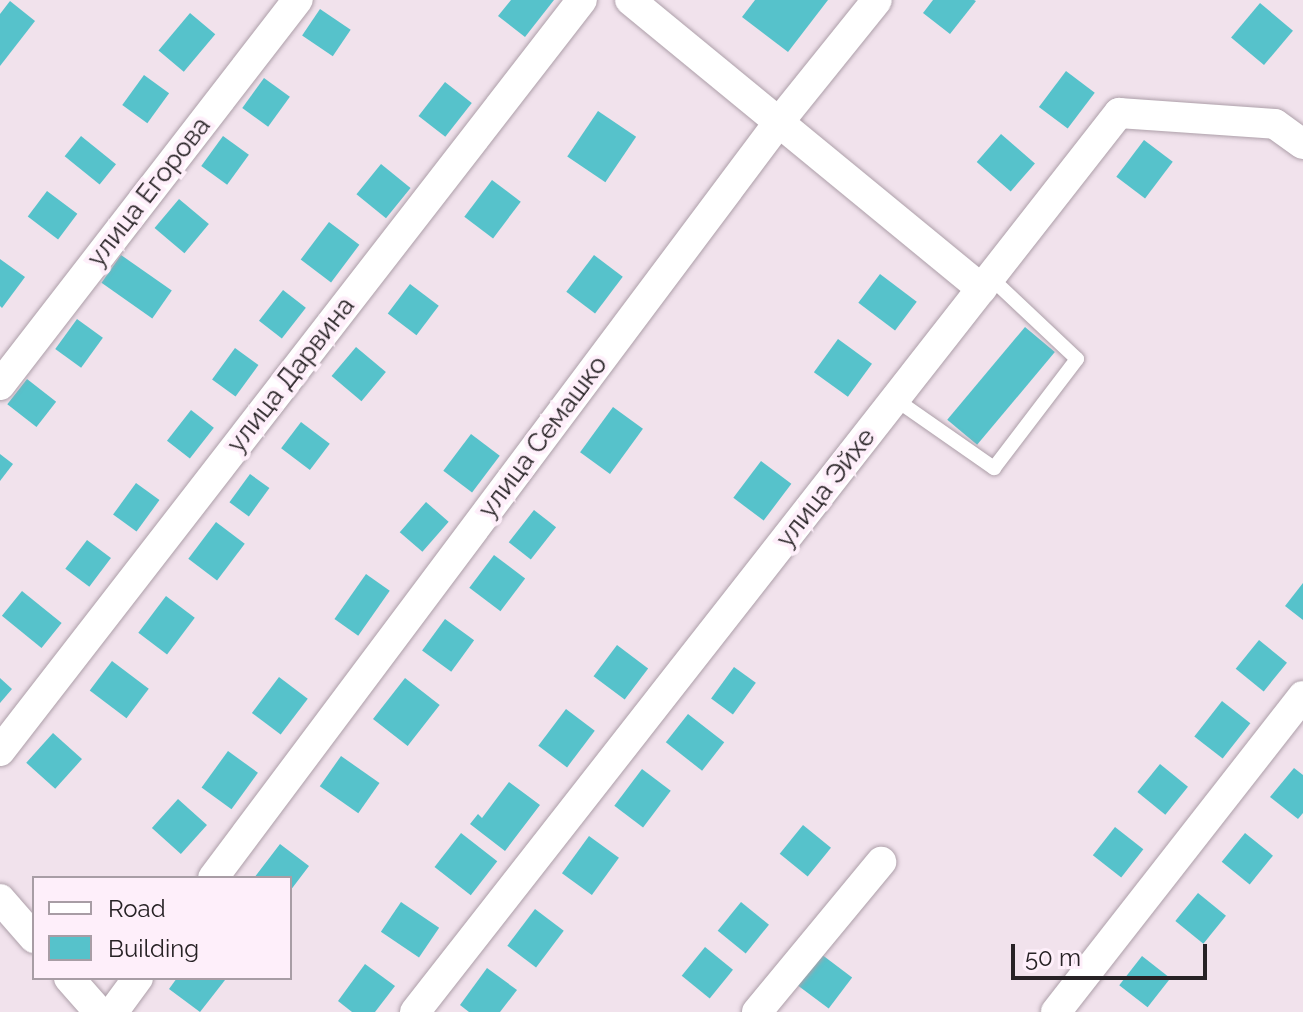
<!DOCTYPE html>
<html>
<head>
<meta charset="utf-8">
<style>
  body { margin:0 }
  #map { position:relative; width:1303px; height:1012px; overflow:hidden; background:#f1e2ec; font-family:Raleway,sans-serif }
  div>[style] { position:absolute }
  .building>* { inset:0; background:#56c2cb; transform-origin:0 0 }
  .roads { filter:drop-shadow(0 0 2px #ad9fa9) drop-shadow(0 0 2px #ad9fa9) }
  .service>* { height:14px; margin:-7px; padding:0 7px; transform-origin:7px; border-radius:7px; background:#fff }
  .minor>* { height:30px; margin:-15px; padding:0 15px; transform-origin:15px; border-radius:15px; background:#fff }
  span { translate:-50% -50%; white-space:nowrap; text-align:center; line-height:1.15; -webkit-text-stroke:8px #feeffa; paint-order:stroke }
  .street-label { font-size:26px; color:#272225 }
  .legend { position:absolute; left:32px; top:876px; width:260px; height:104px; box-sizing:border-box; background:#feeffa; border:2px solid #a89da5; margin:0; padding:10px 14px; list-style:none; font-size:24px; color:#272225 }
  .legend li { display:flex; align-items:center; gap:16px; height:40px }
  .legend b { width:40px; border:2px solid #a89da5 }
  .scale { position:absolute; left:1011px; top:944px; width:196px; height:36px; box-sizing:border-box; border:4px solid #272225; border-top:0; padding-left:10px; font-size:24px; line-height:28px; white-space:nowrap; color:#272225; -webkit-text-stroke:6px #feeffa; paint-order:stroke }
</style>
</head>
<body>
<div id="map">
  <div class="building">
    <i style="clip-path:polygon(511px 0,554px 0,525px 37px,498px 16px)"></i>
    <i style="clip-path:polygon(755px 0,828px 0,788px 52px,742px 17px)"></i>
    <i style="clip-path:polygon(933px 0,974px 0,976px 1px,950px 34px,923px 13px)"></i>
    <i style="clip-path:polygon(10px 1px,35px 21px,0 66px,0 14px)"></i>
    <i style="left:1260px;top:3px;width:43px;height:45px;rotate:40deg"></i>
    <i style="left:320px;top:9px;width:37px;height:32px;rotate:34deg"></i>
    <i style="left:190px;top:13px;width:33px;height:49px;rotate:40deg"></i>
    <i style="left:1066px;top:71px;width:36px;height:45px;rotate:37deg"></i>
    <i style="left:144px;top:75px;width:31px;height:37px;rotate:36deg"></i>
    <i style="left:264px;top:78px;width:32px;height:37px;rotate:36deg"></i>
    <i style="left:445px;top:82px;width:34px;height:43px;rotate:38deg"></i>
    <i style="left:598px;top:111px;width:46px;height:55px;rotate:34deg"></i>
    <i style="left:1001px;top:134px;width:45px;height:37px;rotate:41deg"></i>
    <i style="left:81px;top:136px;width:45px;height:26px;rotate:39deg"></i>
    <i style="left:223px;top:136px;width:32px;height:37px;rotate:36deg"></i>
    <i style="left:1144px;top:140px;width:36px;height:46px;rotate:37deg"></i>
    <i style="left:381px;top:164px;width:38px;height:39px;rotate:39deg"></i>
    <i style="left:492px;top:180px;width:36px;height:46px;rotate:37deg"></i>
    <i style="left:47px;top:191px;width:38px;height:32px;rotate:37deg"></i>
    <i style="left:179px;top:199px;width:39px;height:38px;rotate:40deg"></i>
    <i style="left:329px;top:222px;width:38px;height:47px;rotate:37deg"></i>
    <i style="left:121px;top:255px;width:62px;height:34px;rotate:35deg"></i>
    <i style="left:594px;top:255px;width:36px;height:46px;rotate:37deg"></i>
    <i style="clip-path:polygon(0 259px,25px 277px,2px 308px,0 306px)"></i>
    <i style="left:880px;top:274px;width:46px;height:36px;rotate:37deg"></i>
    <i style="left:410px;top:284px;width:36px;height:37px;rotate:37deg"></i>
    <i style="left:283px;top:290px;width:29px;height:39px;rotate:38deg"></i>
    <i style="left:77px;top:319px;width:32px;height:37px;rotate:36deg"></i>
    <i style="left:1025px;top:327px;width:39px;height:121px;rotate:40deg"></i>
    <i style="left:838px;top:339px;width:42px;height:41px;rotate:36deg"></i>
    <i style="left:356px;top:347px;width:39px;height:38px;rotate:40deg"></i>
    <i style="left:235px;top:348px;width:29px;height:39px;rotate:36deg"></i>
    <i style="left:27px;top:379px;width:37px;height:32px;rotate:38deg"></i>
    <i style="left:613px;top:407px;width:37px;height:56px;rotate:36deg"></i>
    <i style="left:191px;top:410px;width:29px;height:39px;rotate:38deg"></i>
    <i style="left:301px;top:422px;width:36px;height:33px;rotate:37deg"></i>
    <i style="left:471px;top:434px;width:36px;height:46px;rotate:37deg"></i>
    <i style="clip-path:polygon(0 454px,13px 464px,0 481px)"></i>
    <i style="left:761px;top:461px;width:38px;height:46px;rotate:37deg"></i>
    <i style="left:250px;top:474px;width:24px;height:35px;rotate:36deg"></i>
    <i style="left:136px;top:483px;width:29px;height:39px;rotate:36deg"></i>
    <i style="left:426px;top:502px;width:30px;height:40px;rotate:41deg"></i>
    <i style="left:534px;top:510px;width:28px;height:41px;rotate:38deg"></i>
    <i style="left:216px;top:522px;width:36px;height:46px;rotate:37deg"></i>
    <i style="left:87px;top:540px;width:30px;height:36px;rotate:37deg"></i>
    <i style="left:494px;top:555px;width:39px;height:41px;rotate:37deg"></i>
    <i style="left:366px;top:574px;width:29px;height:55px;rotate:35deg"></i>
    <i style="clip-path:polygon(1303px 583px,1303px 620px,1285px 606px)"></i>
    <i style="left:22px;top:591px;width:51px;height:32px;rotate:39deg"></i>
    <i style="left:166px;top:596px;width:36px;height:46px;rotate:37deg"></i>
    <i style="left:445px;top:619px;width:36px;height:39px;rotate:36deg"></i>
    <i style="left:1259px;top:640px;width:36px;height:37px;rotate:39deg"></i>
    <i style="left:617px;top:645px;width:39px;height:39px;rotate:37deg"></i>
    <i style="left:112px;top:661px;width:46px;height:37px;rotate:37deg"></i>
    <i style="left:734px;top:667px;width:27px;height:39px;rotate:36deg"></i>
    <i style="left:279px;top:677px;width:36px;height:45px;rotate:37deg"></i>
    <i style="clip-path:polygon(0 678px,12px 689px,0 703px)"></i>
    <i style="left:405px;top:678px;width:44px;height:52px;rotate:38deg"></i>
    <i style="left:1222px;top:701px;width:36px;height:45px;rotate:38deg"></i>
    <i style="left:566px;top:709px;width:36px;height:46px;rotate:37deg"></i>
    <i style="left:688px;top:714px;width:46px;height:36px;rotate:38deg"></i>
    <i style="left:53px;top:733px;width:39px;height:40px;rotate:42deg"></i>
    <i style="left:228px;top:751px;width:37px;height:45px;rotate:36deg"></i>
    <i style="left:341px;top:756px;width:47px;height:37px;rotate:35deg"></i>
    <i style="left:1160px;top:764px;width:36px;height:36px;rotate:39deg"></i>
    <i style="clip-path:polygon(1294px 768px,1303px 775px,1303px 813px,1298px 819px,1270px 797px)"></i>
    <i style="left:642px;top:769px;width:36px;height:46px;rotate:37deg"></i>
    <i style="clip-path:polygon(509px 782px,540px 805px,505px 851px,470px 824px,478px 814px,482px 818px)"></i>
    <i style="left:178px;top:799px;width:39px;height:39px;rotate:42deg"></i>
    <i style="left:803px;top:825px;width:36px;height:37px;rotate:39deg"></i>
    <i style="left:1115px;top:827px;width:36px;height:36px;rotate:38deg"></i>
    <i style="left:461px;top:833px;width:46px;height:43px;rotate:38deg"></i>
    <i style="left:1245px;top:833px;width:36px;height:37px;rotate:39deg"></i>
    <i style="left:589px;top:836px;width:37px;height:46px;rotate:36deg"></i>
    <i style="clip-path:polygon(280px 844px,309px 866px,290px 891px,290px 878px,254px 878px)"></i>
    <i style="left:1198px;top:893px;width:36px;height:36px;rotate:39deg"></i>
    <i style="left:401px;top:902px;width:46px;height:36px;rotate:34deg"></i>
    <i style="left:741px;top:902px;width:36px;height:37px;rotate:39deg"></i>
    <i style="left:535px;top:909px;width:36px;height:46px;rotate:37deg"></i>
    <i style="left:705px;top:947px;width:36px;height:37px;rotate:39deg"></i>
    <i style="left:821px;top:954px;width:39px;height:39px;rotate:37deg"></i>
    <i style="left:1142px;top:956px;width:36px;height:37px;rotate:38deg"></i>
    <i style="clip-path:polygon(365px 964px,395px 986px,375px 1012px,352px 1012px,338px 1001px)"></i>
    <i style="clip-path:polygon(487px 968px,517px 990px,500px 1012px,469px 1012px,460px 1005px)"></i>
    <i style="clip-path:polygon(177px 978px,222px 978px,225px 980px,200px 1012px,169px 989px)"></i>
  </div>
  <div class="roads">
    <div class="service">
      <i style="left:895px;top:399px;width:121px;rotate:34.9deg"></i>
      <i style="left:994px;top:468px;width:137px;rotate:-52.7deg"></i>
      <i style="left:1077px;top:359px;width:118px;rotate:-136.7deg"></i>
    </div>
    <div class="minor">
      <i style="left:630px;top:0;width:455px;rotate:39.4deg"></i>
      <i style="left:0;top:385px;width:487px;rotate:-52.3deg"></i>
      <i style="left:0;top:751px;width:950px;rotate:-52.23deg"></i>
      <i style="left:213px;top:878px;width:944px;rotate:-53.18deg"></i>
      <i style="left:779px;top:122px;width:156px;rotate:-51.2deg"></i>
      <i style="left:0;top:899px;width:52px;rotate:48.9deg"></i>
      <i style="left:69px;top:978px;width:45px;rotate:48.6deg"></i>
      <i style="left:113px;top:1012px;width:42px;rotate:-53.7deg"></i>
      <i style="left:415px;top:1012px;width:1142px;rotate:-51.94deg"></i>
      <i style="left:1119px;top:113px;width:156px;rotate:4deg"></i>
      <i style="left:1275px;top:124px;width:34px;rotate:36deg"></i>
      <i style="left:757px;top:1012px;width:195px;rotate:-50.4deg"></i>
      <i style="left:1056px;top:1012px;width:401px;rotate:-52deg"></i>
    </div>
  </div>
  <div class="street-label">
    <span style="left:149px;top:192px;rotate:-52deg">улица Егорова</span>
    <span style="left:291px;top:375px;rotate:-52deg">улица Дарвина</span>
    <span style="left:543px;top:437px;rotate:-53deg">улица Семашко</span>
    <span style="left:826px;top:488px;rotate:-52deg">улица Эйхе</span>
  </div>
  <ul class="legend">
  <li><b style="height:10px;background:#fff"></b>Road</li>
  <li><b style="height:22px;background:#56c2cb"></b>Building</li>
  </ul>
  <div class="scale">50 m</div>
</div>
</body>
</html>
